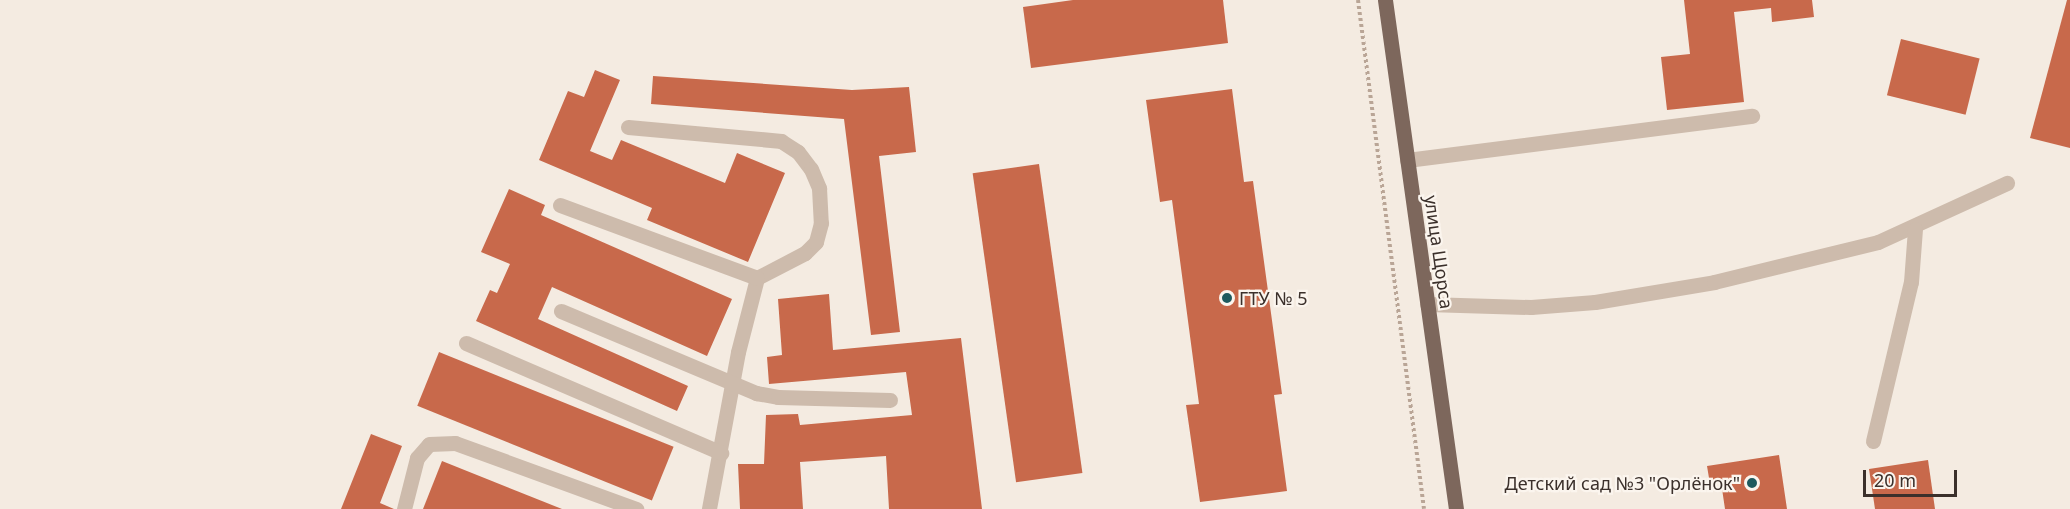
<!DOCTYPE html>
<html>
<head>
<meta charset="utf-8">
<style>
  body { margin:0 }
  #map { position:relative; width:2070px; height:509px; overflow:hidden; background:#f4ebe1; font-family:"Noto Sans",sans-serif }
  div>[style] { position:absolute }
  .building>* { inset:0; background:#c8694b; transform-origin:0 0 }
  .path>* { height:4px; margin-top:-2px; transform-origin:0; background:repeating-linear-gradient(90deg,#b9a596 0 3px,transparent 0 6px) }
  .lane>* { height:15px; margin:-7.5px; padding:0 7.5px; transform-origin:7.5px; border-radius:7.5px; background:#cdbbac }
  .primary>* { height:15px; margin:-7.5px; padding:0 7.5px; transform-origin:7.5px; border-radius:7.5px; background:#7d675c }
  .dots>* { width:16px; height:16px; translate:-50% -50%; box-sizing:border-box; border:3px solid #fbf5ee; border-radius:50% }
  span { translate:-50% -50%; white-space:nowrap; text-align:center; line-height:1.15; -webkit-text-stroke:4.5px #fbf5ee; paint-order:stroke }
  .street-label { font-size:18px; color:#3b302b }
  .poi-label { font-size:18px; color:#3b302b }
  .left { translate:0 -50%; text-align:left }
  .right { translate:-100% -50%; text-align:right }
  .scale { position:absolute; left:1863px; top:470px; width:94px; height:27px; box-sizing:border-box; border:3px solid #3b302b; border-top:0; padding-left:8px; font-size:18px; line-height:21px; white-space:nowrap; color:#3b302b; -webkit-text-stroke:4px #fbf5ee; paint-order:stroke }
</style>
</head>
<body>
<div id="map">
  <div class="building">
    <i style="clip-path:polygon(1073px 0,1223px 0,1228px 43px,1031px 68px,1023px 7px)"></i>
    <i style="clip-path:polygon(1684px 0,1812px 0,1814px 17px,1772px 22px,1771px 8px,1734px 12px,1744px 102px,1667px 110px,1661px 57px,1690px 54px)"></i>
    <i style="clip-path:polygon(2067px 0,2070px 0,2070px 148px,2030px 138px)"></i>
    <i style="left:1901px;top:39px;width:81px;height:58px;rotate:14deg"></i>
    <i style="clip-path:polygon(595px 70px,620px 80px,590px 151px,612px 160px,621px 140px,725px 183px,737px 153px,785px 173px,748px 262px,647px 220px,652px 208px,539px 160px,568px 91px,584px 97px)"></i>
    <i style="clip-path:polygon(653px 76px,852px 90px,909px 87px,916px 152px,879px 156px,900px 332px,871px 335px,844px 119px,651px 104px)"></i>
    <i style="clip-path:polygon(1232px 89px,1244px 182px,1253px 181px,1282px 394px,1274px 395px,1287px 491px,1200px 502px,1186px 405px,1199px 404px,1172px 200px,1160px 202px,1146px 100px)"></i>
    <i style="left:1039px;top:164px;width:312px;height:67px;rotate:82deg"></i>
    <i style="clip-path:polygon(509px 189px,545px 205px,541px 215px,732px 299px,707px 356px,552px 287px,538px 319px,688px 386px,677px 411px,476px 321px,490px 290px,497px 293px,510px 264px,481px 252px)"></i>
    <i style="clip-path:polygon(829px 294px,833px 350px,961px 338px,982px 509px,889px 509px,886px 456px,800px 462px,803px 509px,740px 509px,738px 464px,764px 464px,766px 415px,798px 414px,800px 425px,912px 415px,906px 372px,769px 384px,767px 357px,782px 355px,778px 299px)"></i>
    <i style="left:439px;top:352px;width:253px;height:58px;rotate:22deg"></i>
    <i style="clip-path:polygon(371px 434px,402px 446px,380px 503px,394px 509px,341px 509px)"></i>
    <i style="clip-path:polygon(1779px 455px,1787px 509px,1725px 509px,1721px 482px,1710px 484px,1707px 466px)"></i>
    <i style="clip-path:polygon(1928px 460px,1935px 509px,1875px 509px,1869px 469px)"></i>
    <i style="clip-path:polygon(442px 461px,562px 509px,423px 509px)"></i>
  </div>
  <div class="path">
    <i style="left:1358px;top:0;width:513px;rotate:82.61deg"></i>
  </div>
  <div class="lane">
    <i style="left:628px;top:127px;width:154px;rotate:5.2deg"></i>
    <i style="left:781px;top:141px;width:20px;rotate:33deg"></i>
    <i style="left:798px;top:152px;width:21px;rotate:53deg"></i>
    <i style="left:811px;top:169px;width:21px;rotate:67deg"></i>
    <i style="left:819px;top:188px;width:35px;rotate:87deg"></i>
    <i style="left:821px;top:223px;width:20px;rotate:105deg"></i>
    <i style="left:816px;top:242px;width:16px;rotate:135deg"></i>
    <i style="left:805px;top:253px;width:54px;rotate:152.5deg"></i>
    <i style="left:757px;top:278px;width:76px;rotate:104.4deg"></i>
    <i style="left:738px;top:352px;width:160px;rotate:100.5deg"></i>
    <i style="left:1407px;top:160px;width:348px;rotate:-7.3deg"></i>
    <i style="left:560px;top:205px;width:210px;rotate:20.3deg"></i>
    <i style="left:1427px;top:304px;width:104px;rotate:1.7deg"></i>
    <i style="left:1531px;top:307px;width:64px;rotate:-4.5deg"></i>
    <i style="left:1595px;top:302px;width:121px;rotate:-9.5deg"></i>
    <i style="left:1714px;top:282px;width:169px;rotate:-13.7deg"></i>
    <i style="left:1878px;top:242px;width:142px;rotate:-24.6deg"></i>
    <i style="left:561px;top:311px;width:212px;rotate:22.8deg"></i>
    <i style="left:756px;top:393px;width:22px;rotate:10deg"></i>
    <i style="left:778px;top:397px;width:112px;rotate:1.5deg"></i>
    <i style="left:466px;top:343px;width:278px;rotate:23.3deg"></i>
    <i style="left:1873px;top:441px;width:163px;rotate:-76.6deg"></i>
    <i style="left:1911px;top:282px;width:53px;rotate:-85.7deg"></i>
    <i style="left:404px;top:509px;width:53px;rotate:-75.7deg"></i>
    <i style="left:417px;top:458px;width:18px;rotate:-49deg"></i>
    <i style="left:429px;top:444px;width:26px;rotate:-2deg"></i>
    <i style="left:455px;top:443px;width:193px;rotate:20deg"></i>
  </div>
  <div class="primary">
    <i style="left:1385px;top:0;width:514px;rotate:82.06deg"></i>
  </div>
  <div class="dots">
    <i style="left:1227px;top:298px;background:#1f5a5e"></i>
    <i style="left:1752px;top:483px;background:#1f5a5e"></i>
  </div>
  <div class="street-label">
    <span style="left:1439px;top:252px;rotate:82deg">улица Щорса</span>
  </div>
  <div class="poi-label">
    <span class="left" style="left:1239px;top:298px">ГТУ № 5</span>
    <span class="right" style="left:1740px;top:483px">Детский сад №3 "Орлёнок"</span>
  </div>
  <div class="scale">20 m</div>
</div>
</body>
</html>
